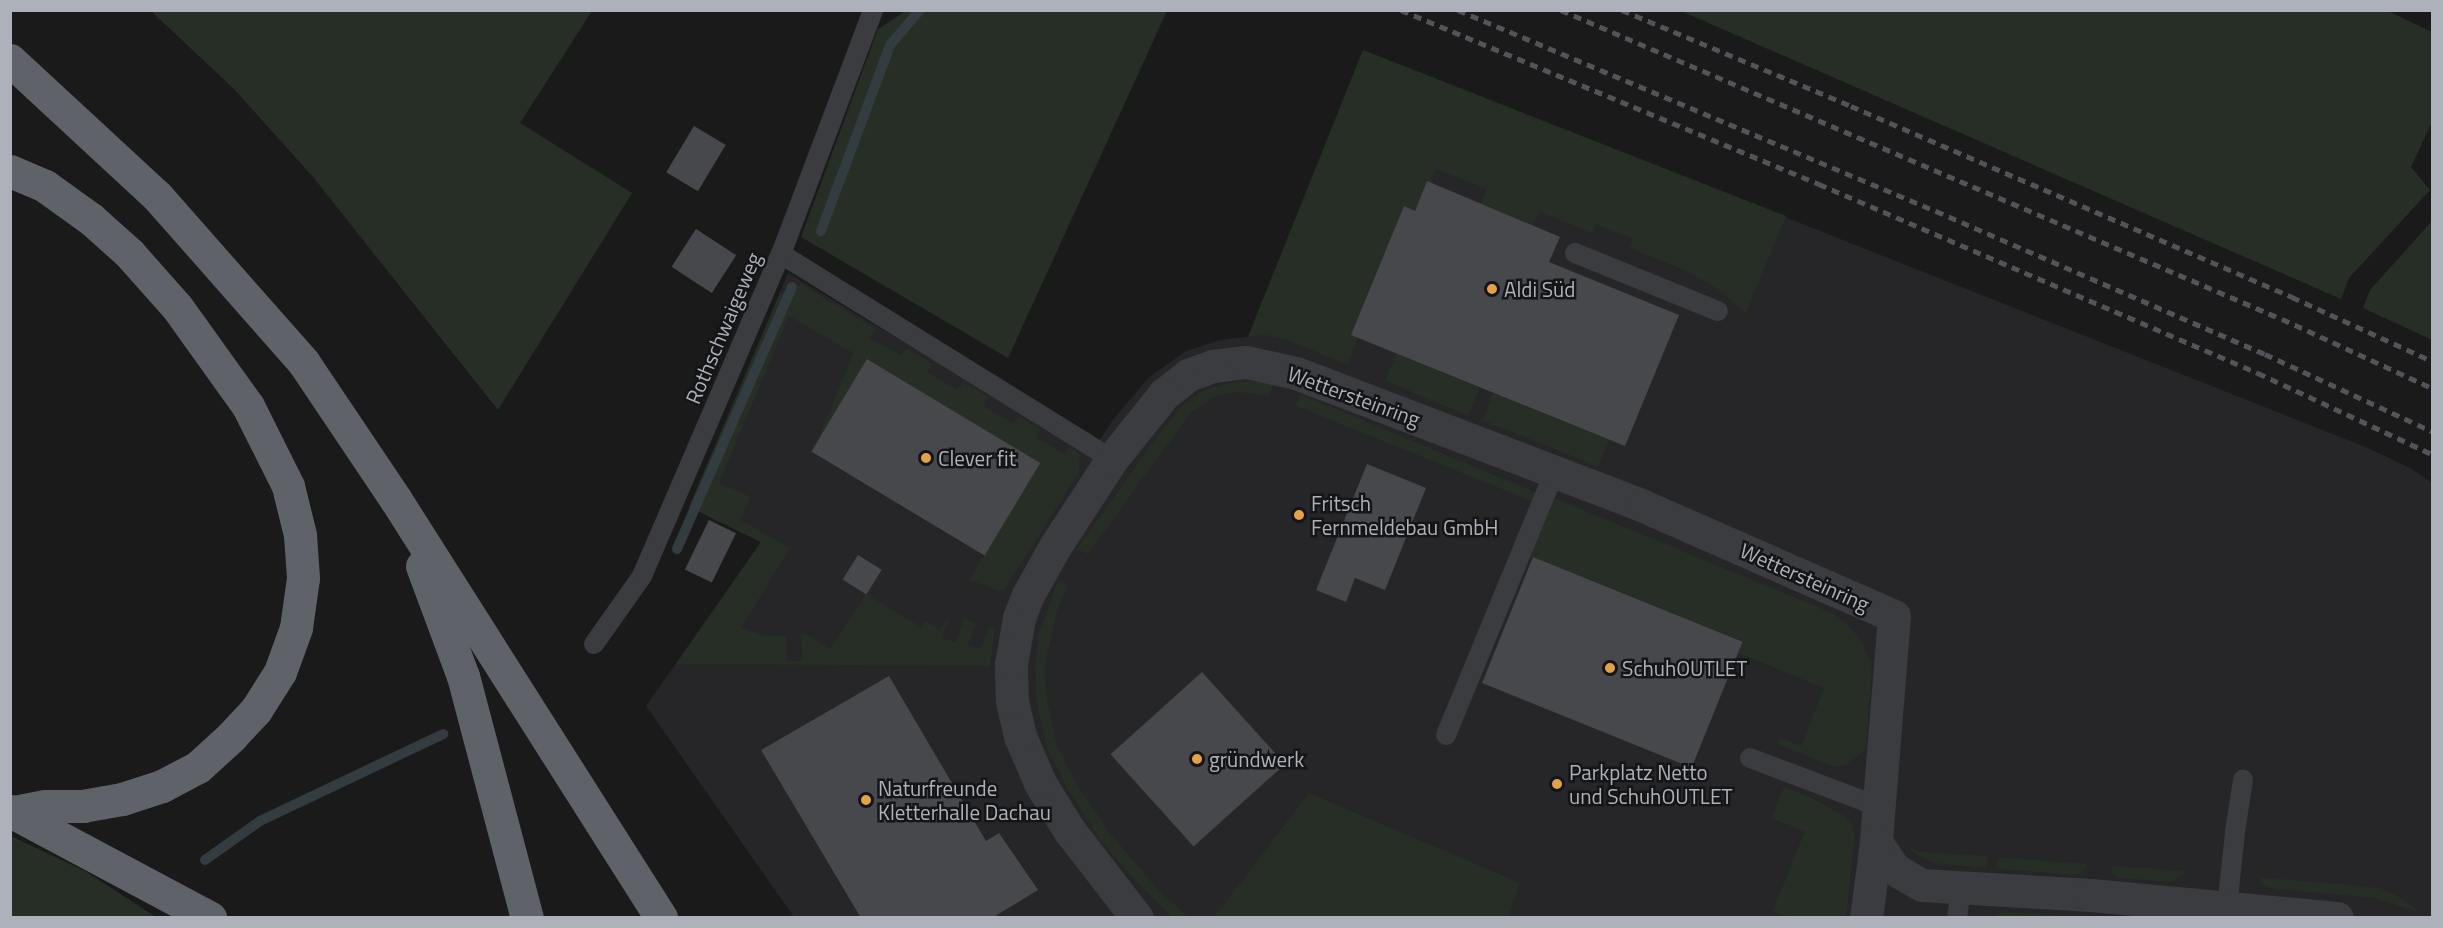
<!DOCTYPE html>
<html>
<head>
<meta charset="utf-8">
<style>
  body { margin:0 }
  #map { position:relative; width:2443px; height:928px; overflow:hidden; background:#1a1a1b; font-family:"Titillium Web",sans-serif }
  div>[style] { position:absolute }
  .built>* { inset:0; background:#262628 }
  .green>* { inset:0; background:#262e26; transform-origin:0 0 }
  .stream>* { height:10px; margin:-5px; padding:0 5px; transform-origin:5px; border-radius:5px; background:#323c41 }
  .building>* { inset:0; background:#47484b; transform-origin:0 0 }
  .service>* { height:20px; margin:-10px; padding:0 10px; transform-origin:10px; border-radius:10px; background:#3b3c40 }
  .minor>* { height:33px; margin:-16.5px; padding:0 16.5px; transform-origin:16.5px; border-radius:16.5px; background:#3b3c40 }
  .trunk>* { height:33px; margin:-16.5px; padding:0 16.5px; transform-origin:16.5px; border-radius:16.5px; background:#5f6268 }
  .rail>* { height:4.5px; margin-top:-2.25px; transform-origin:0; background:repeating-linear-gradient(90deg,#525459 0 8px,transparent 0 14px) }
  .dots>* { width:16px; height:16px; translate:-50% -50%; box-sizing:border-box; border:3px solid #151517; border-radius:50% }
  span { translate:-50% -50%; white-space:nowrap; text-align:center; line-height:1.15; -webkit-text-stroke:5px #151517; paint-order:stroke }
  .poi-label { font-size:21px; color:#adb2ba }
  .left { translate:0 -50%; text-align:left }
  .street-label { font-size:21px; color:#adb2ba }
  .frame { position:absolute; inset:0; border:12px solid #adb2ba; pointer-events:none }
</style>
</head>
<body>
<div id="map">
  <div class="built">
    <i style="clip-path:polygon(1363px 50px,2368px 448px,2412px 469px,2432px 483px,2432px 917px,794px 917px,646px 706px,761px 542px,689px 507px,788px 273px,1091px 454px,1112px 421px,1148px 378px,1186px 351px,1220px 340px,1248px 337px)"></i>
  </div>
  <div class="green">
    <i style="clip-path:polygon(907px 10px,1167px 11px,1008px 358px,801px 237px,878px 29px)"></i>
    <i style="clip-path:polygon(151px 11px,592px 11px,520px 123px,632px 193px,498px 410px,313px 177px,234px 89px)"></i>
    <i style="clip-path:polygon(1681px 11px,2388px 11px,2432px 32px,2432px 122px,2411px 167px,2430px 190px,2349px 278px,2341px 299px)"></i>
    <i style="clip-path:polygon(1363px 50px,1786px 216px,1746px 313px,1715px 287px,1684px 270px,1630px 248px,1633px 239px,1596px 224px,1592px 233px,1539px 211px,1533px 225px,1481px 204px,1487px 189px,1436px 169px,1431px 183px,1427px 181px,1415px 211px,1404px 206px,1348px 365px,1285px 339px,1264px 335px,1248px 337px)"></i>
    <i style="clip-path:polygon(2432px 221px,2432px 340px,2363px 308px,2370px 290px)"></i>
    <i style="clip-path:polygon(801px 284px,876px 329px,870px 338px,901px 356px,906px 348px,932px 364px,927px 372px,957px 390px,963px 382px,988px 397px,983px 406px,1013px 423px,1018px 416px,1041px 429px,1037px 438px,1064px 454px,1070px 446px,1080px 455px,1079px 473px,1003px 592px,969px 580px,1039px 463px,868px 359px,815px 447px,853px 353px,789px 316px,719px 483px,751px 497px,740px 520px,790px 548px,741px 628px,766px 636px,786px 636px,787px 661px,802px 661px,801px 635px,807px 634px,830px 649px,866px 594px,921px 627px,925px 621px,940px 630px,950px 614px,942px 638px,956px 642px,964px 618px,976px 623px,968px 645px,981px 649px,989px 627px,995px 628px,990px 666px,676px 664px,761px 542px,689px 507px,780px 293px,787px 293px)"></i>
    <i style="left:1397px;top:353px;width:90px;height:30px;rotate:23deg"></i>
    <i style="clip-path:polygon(1251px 381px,1274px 384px,1268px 396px,1239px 392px,1216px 396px,1191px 412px,1088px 554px,1077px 549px,1156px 438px,1182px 406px,1203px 391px,1228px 383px)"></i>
    <i style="left:1493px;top:393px;width:125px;height:29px;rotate:22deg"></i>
    <i style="clip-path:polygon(1300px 394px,1537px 493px,1534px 502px,1296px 406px)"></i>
    <i style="clip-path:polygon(1554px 498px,1832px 613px,1849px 626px,1863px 643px,1872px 666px,1866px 750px,1846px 765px,1834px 767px,1778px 744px,1781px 738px,1801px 746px,1824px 688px,1738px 653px,1742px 641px,1528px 555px)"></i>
    <i style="clip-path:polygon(1058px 581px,1068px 586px,1057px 610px,1045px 665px,1046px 695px,1056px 743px,1078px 786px,1110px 833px,1160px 892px,1189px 917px,1172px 917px,1129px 874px,1103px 843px,1069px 791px,1047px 748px,1036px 698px,1035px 665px,1039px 633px)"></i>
    <i style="clip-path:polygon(1784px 787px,1812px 798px,1846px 817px,1853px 825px,1855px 837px,1846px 917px,1789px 917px,1773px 911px,1805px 831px,1771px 818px)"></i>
    <i style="clip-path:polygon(1309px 793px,1520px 883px,1509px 917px,1214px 917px)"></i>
    <i style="clip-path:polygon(11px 836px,85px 871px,156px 917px,11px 917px)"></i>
    <i style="clip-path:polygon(1909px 848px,1925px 852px,1987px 856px,1987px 868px,1933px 863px,1915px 854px)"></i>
    <i style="clip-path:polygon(1997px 857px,2087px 864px,2085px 870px,2077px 875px,1996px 869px)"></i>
    <i style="clip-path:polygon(2112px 866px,2187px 871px,2172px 882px,2118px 878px,2112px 872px)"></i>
    <i style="clip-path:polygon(2259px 877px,2380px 888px,2399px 897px,2421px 913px,2375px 898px,2275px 889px,2261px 884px)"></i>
    <i style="clip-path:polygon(2004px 912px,2081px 917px,1991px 917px)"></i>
  </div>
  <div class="stream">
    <i style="left:821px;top:231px;width:198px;rotate:-69.6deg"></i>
    <i style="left:890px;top:45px;width:46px;rotate:-49.4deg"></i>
    <i style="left:677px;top:549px;width:286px;rotate:-66.3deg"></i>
    <i style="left:205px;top:860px;width:67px;rotate:-35.3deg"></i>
    <i style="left:260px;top:821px;width:203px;rotate:-25.4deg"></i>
  </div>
  <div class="building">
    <i style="left:694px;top:126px;width:37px;height:54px;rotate:31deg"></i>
    <i style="clip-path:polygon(1427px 181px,1560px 237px,1549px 262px,1679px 315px,1625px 446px,1351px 335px,1404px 206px,1415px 211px)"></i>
    <i style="left:696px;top:229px;width:48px;height:45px;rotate:33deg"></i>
    <i style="left:867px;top:359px;width:202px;height:108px;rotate:31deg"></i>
    <i style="clip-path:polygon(1367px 464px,1426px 488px,1385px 590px,1355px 578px,1346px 602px,1316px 590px)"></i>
    <i style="left:709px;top:520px;width:30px;height:55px;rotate:26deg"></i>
    <i style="left:858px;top:555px;width:28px;height:29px;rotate:32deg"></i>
    <i style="left:1533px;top:557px;width:226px;height:136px;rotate:22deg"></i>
    <i style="left:1202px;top:672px;width:124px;height:123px;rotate:48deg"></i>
    <i style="clip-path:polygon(889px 676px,986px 841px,999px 833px,1038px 890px,992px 918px,861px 918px,761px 750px)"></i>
  </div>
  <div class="service">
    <i style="left:1575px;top:253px;width:154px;rotate:22.1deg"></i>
    <i style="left:781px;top:254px;width:389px;rotate:31.8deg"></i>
    <i style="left:594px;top:644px;width:83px;rotate:-54.8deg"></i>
    <i style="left:642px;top:576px;width:351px;rotate:-66.7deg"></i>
    <i style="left:781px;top:254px;width:261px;rotate:-69.3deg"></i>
    <i style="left:1446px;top:735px;width:286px;rotate:-67.6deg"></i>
    <i style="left:1750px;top:758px;width:139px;rotate:20.7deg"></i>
    <i style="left:1957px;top:918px;width:29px;rotate:-82deg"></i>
    <i style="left:2226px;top:918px;width:86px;rotate:-84deg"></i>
    <i style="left:2235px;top:832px;width:53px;rotate:-81.3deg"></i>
  </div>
  <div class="minor">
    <i style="left:1137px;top:918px;width:111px;rotate:-127.7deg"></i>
    <i style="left:1069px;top:830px;width:55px;rotate:-121.7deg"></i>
    <i style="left:1040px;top:783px;width:51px;rotate:-113.1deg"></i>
    <i style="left:1020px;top:736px;width:36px;rotate:-103deg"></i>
    <i style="left:1012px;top:701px;width:37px;rotate:-92deg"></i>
    <i style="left:1011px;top:664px;width:47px;rotate:-80.1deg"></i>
    <i style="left:1019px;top:618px;width:25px;rotate:-69deg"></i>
    <i style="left:1028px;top:595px;width:54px;rotate:-61deg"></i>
    <i style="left:1054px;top:548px;width:106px;rotate:-56.9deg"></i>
    <i style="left:1112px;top:459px;width:83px;rotate:-51.3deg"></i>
    <i style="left:1164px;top:394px;width:31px;rotate:-38deg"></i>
    <i style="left:1188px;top:375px;width:27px;rotate:-20deg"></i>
    <i style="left:1213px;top:366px;width:33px;rotate:-7deg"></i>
    <i style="left:1246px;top:362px;width:51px;rotate:12.4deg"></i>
    <i style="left:1296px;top:373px;width:369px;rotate:20.9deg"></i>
    <i style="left:1641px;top:505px;width:276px;rotate:23.7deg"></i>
    <i style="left:1894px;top:616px;width:227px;rotate:94.6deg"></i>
    <i style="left:1876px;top:842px;width:32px;rotate:56deg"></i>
    <i style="left:1894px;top:869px;width:32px;rotate:30deg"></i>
    <i style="left:1922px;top:885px;width:169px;rotate:3.4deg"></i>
    <i style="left:2091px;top:895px;width:247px;rotate:5.3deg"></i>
    <i style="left:1866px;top:918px;width:77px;rotate:-82.5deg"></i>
  </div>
  <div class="trunk">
    <i style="left:10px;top:60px;width:200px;rotate:42.8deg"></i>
    <i style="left:157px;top:196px;width:222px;rotate:48.6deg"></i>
    <i style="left:304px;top:363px;width:165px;rotate:56.1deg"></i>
    <i style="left:396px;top:500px;width:495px;rotate:57.6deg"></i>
    <i style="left:10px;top:171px;width:38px;rotate:23deg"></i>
    <i style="left:45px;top:186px;width:57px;rotate:35.7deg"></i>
    <i style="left:91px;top:219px;width:51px;rotate:41.8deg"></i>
    <i style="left:129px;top:253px;width:72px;rotate:48.4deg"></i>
    <i style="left:177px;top:307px;width:122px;rotate:54.4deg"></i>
    <i style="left:248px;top:406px;width:89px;rotate:63.4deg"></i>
    <i style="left:288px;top:486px;width:50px;rotate:76.2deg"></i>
    <i style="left:300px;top:535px;width:43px;rotate:86deg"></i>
    <i style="left:303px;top:578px;width:50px;rotate:98deg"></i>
    <i style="left:296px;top:628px;width:47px;rotate:110deg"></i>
    <i style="left:280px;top:672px;width:45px;rotate:122.3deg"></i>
    <i style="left:256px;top:710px;width:35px;rotate:133deg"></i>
    <i style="left:232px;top:736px;width:46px;rotate:137.6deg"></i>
    <i style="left:198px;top:767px;width:41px;rotate:152.2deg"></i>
    <i style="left:162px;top:786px;width:42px;rotate:162deg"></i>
    <i style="left:122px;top:799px;width:39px;rotate:170deg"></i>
    <i style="left:84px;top:806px;width:39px;rotate:180deg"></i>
    <i style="left:45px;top:806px;width:33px;rotate:169deg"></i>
    <i style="left:422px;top:566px;width:117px;rotate:69.6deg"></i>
    <i style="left:463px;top:676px;width:250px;rotate:75.2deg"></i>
    <i style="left:10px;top:811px;width:227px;rotate:28.1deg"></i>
  </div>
  <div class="rail">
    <i style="left:1401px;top:10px;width:453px;rotate:22.6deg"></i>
    <i style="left:1819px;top:184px;width:478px;rotate:23.3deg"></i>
    <i style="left:2258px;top:373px;width:192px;rotate:25deg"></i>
    <i style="left:1458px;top:10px;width:519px;rotate:22.81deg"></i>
    <i style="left:1936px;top:211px;width:359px;rotate:23.5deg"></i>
    <i style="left:2265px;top:354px;width:184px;rotate:24.8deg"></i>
    <i style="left:1561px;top:10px;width:784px;rotate:23.2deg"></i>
    <i style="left:2282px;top:319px;width:165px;rotate:24.7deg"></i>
    <i style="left:1622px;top:10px;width:248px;rotate:22.7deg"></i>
    <i style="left:1851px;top:106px;width:481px;rotate:23.4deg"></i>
    <i style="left:2292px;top:297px;width:154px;rotate:24.6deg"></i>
  </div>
  <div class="dots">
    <i style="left:1492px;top:289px;background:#e3a24a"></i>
    <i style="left:926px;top:458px;background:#e3a24a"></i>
    <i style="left:1299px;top:515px;background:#e3a24a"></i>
    <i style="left:1610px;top:668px;background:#e3a24a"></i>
    <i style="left:1197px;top:759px;background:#e3a24a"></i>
    <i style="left:1557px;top:784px;background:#e3a24a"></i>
    <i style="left:866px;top:800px;background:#e3a24a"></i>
  </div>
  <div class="poi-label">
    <span class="left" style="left:1504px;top:289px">Aldi Süd</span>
    <span class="left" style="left:938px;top:458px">Clever fit</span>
    <span class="left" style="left:1311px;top:515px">Fritsch<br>Fernmeldebau GmbH</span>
    <span class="left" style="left:1622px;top:668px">SchuhOUTLET</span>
    <span class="left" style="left:1209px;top:759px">gründwerk</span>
    <span class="left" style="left:1569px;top:784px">Parkplatz Netto<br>und SchuhOUTLET</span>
    <span class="left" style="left:878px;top:800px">Naturfreunde<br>Kletterhalle Dachau</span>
  </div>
  <div class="street-label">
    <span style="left:723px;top:328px;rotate:-67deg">Rothschwaigeweg</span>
    <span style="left:1354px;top:396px;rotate:20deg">Wettersteinring</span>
    <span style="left:1805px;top:577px;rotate:24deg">Wettersteinring</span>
  </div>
  <div class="frame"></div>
</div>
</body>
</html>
